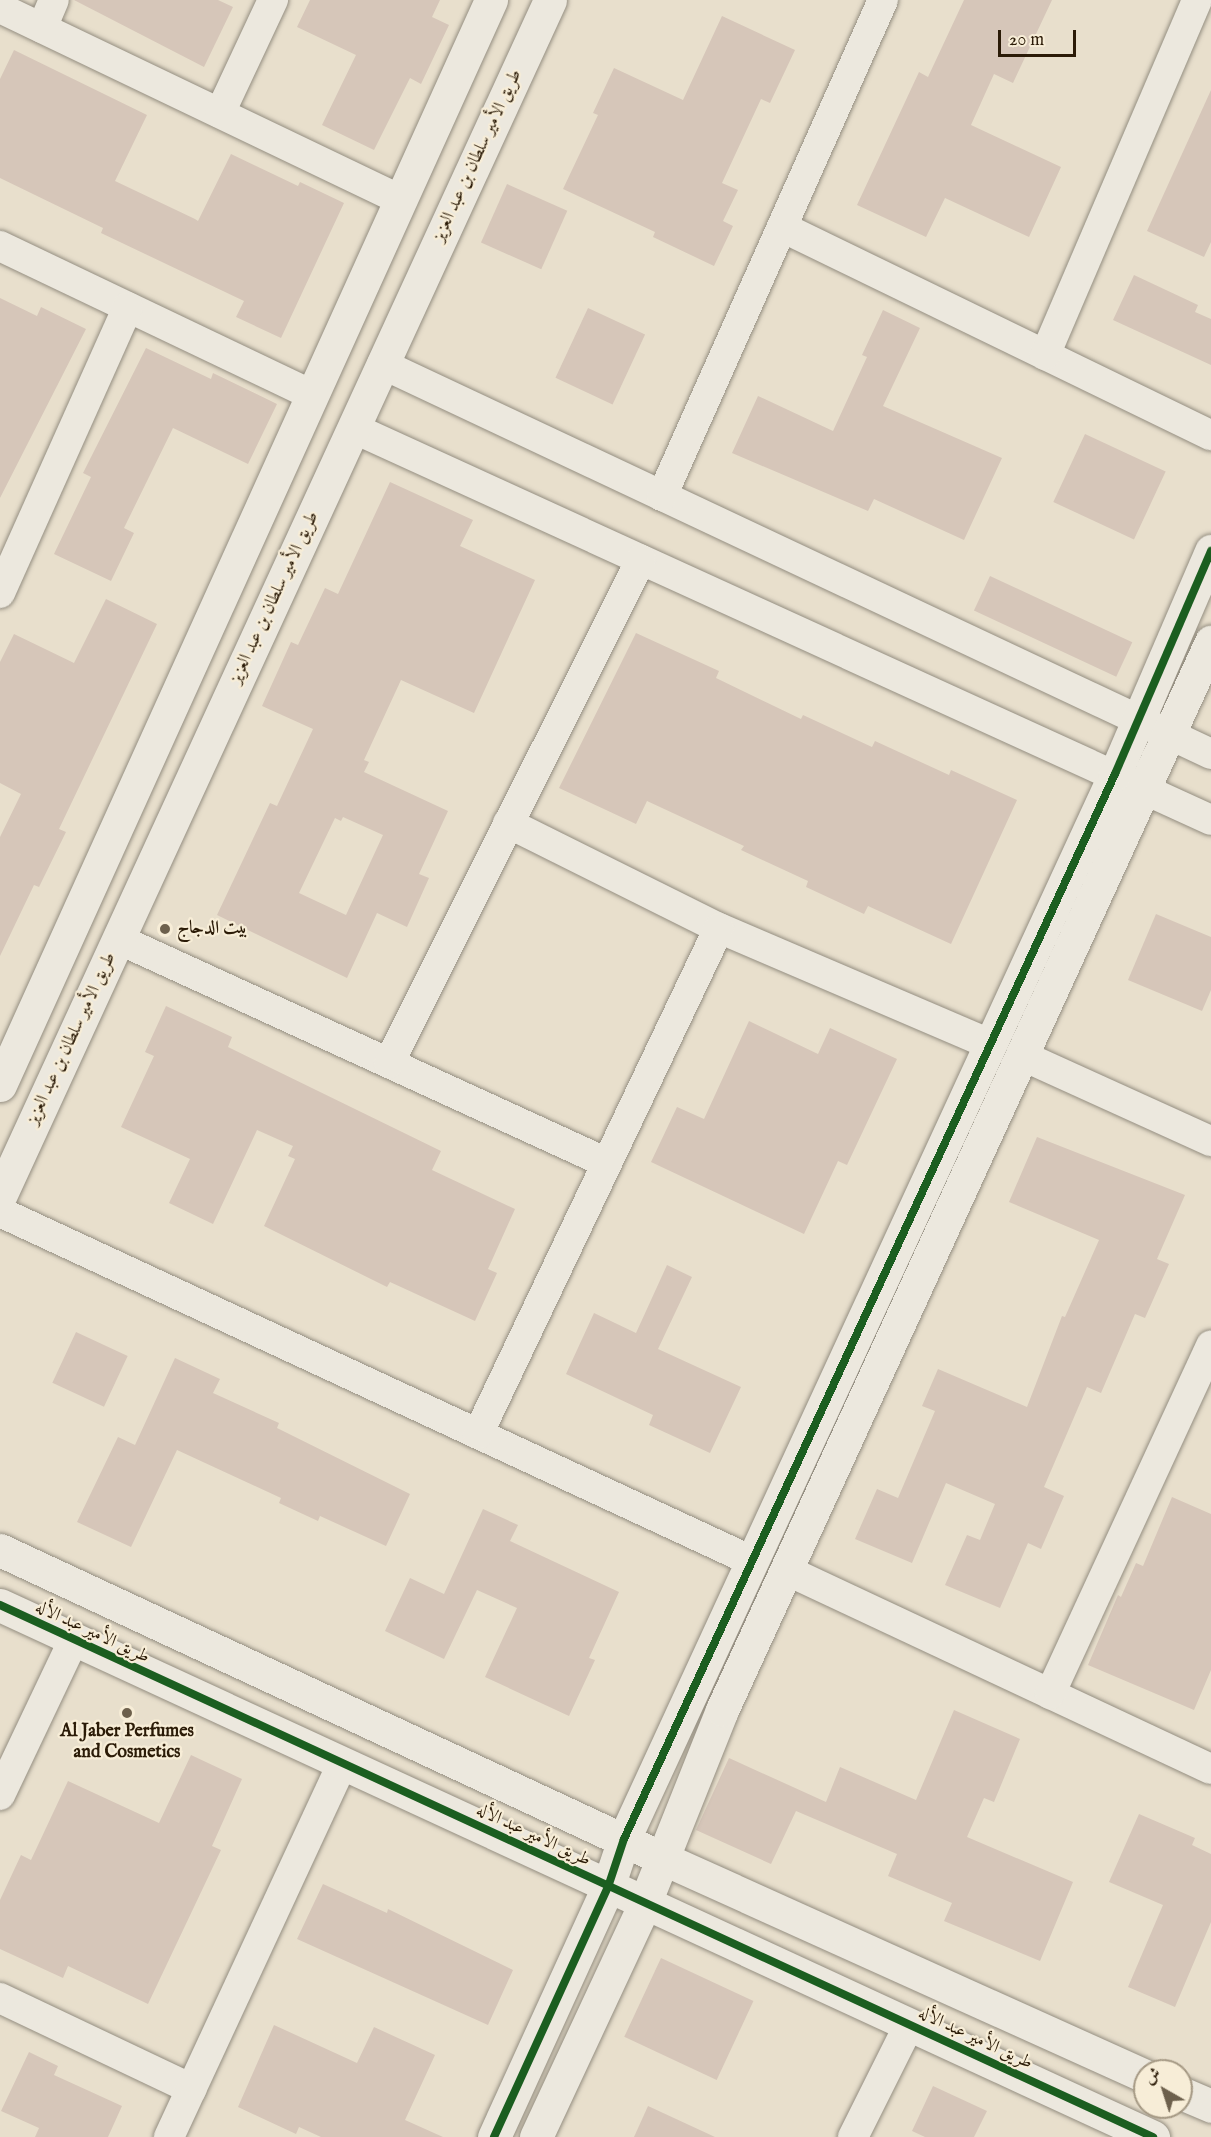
<!DOCTYPE html>
<html>
<head>
<meta charset="utf-8">
<style>
  body { margin:0 }
  #map { position:relative; width:1211px; height:2137px; overflow:hidden; background:#e8dfcc; font-family:"IM FELL English",Amiri,serif }
  div>[style] { position:absolute }
  .building>* { inset:0; background:#d6c6b9; transform-origin:0 0 }
  .roads { filter:drop-shadow(0 0 2px #948e81) drop-shadow(0 0 2px #948e81) }
  .minor>* { height:30px; margin:-15px; padding:0 15px; transform-origin:15px; border-radius:15px; background:#ece8de }
  .tertiary>* { height:33px; margin:-16.5px; padding:0 16.5px; transform-origin:16.5px; border-radius:16.5px; background:#ece8de }
  .secondary>* { height:33px; margin:-16.5px; padding:0 16.5px; transform-origin:16.5px; border-radius:16.5px; background:#ece8de }
  .cycleway>* { height:8px; margin:-4px; padding:0 4px; transform-origin:4px; border-radius:4px; background:#1b5e20 }
  .dots>* { width:16px; height:16px; translate:-50% -50%; box-sizing:border-box; border:3px solid #f7edd7; border-radius:50% }
  span { translate:-50% -50%; white-space:nowrap; text-align:center; line-height:1.15; -webkit-text-stroke:4.5px #f7edd7; paint-order:stroke }
  .street-label { font-size:18px; color:#2b1b07 }
  .poi-label { font-size:18px; color:#2b1b07; font-weight:700 }
  .left { translate:0 -50%; text-align:left }
  .north { position:absolute; left:1133px; top:2059px; width:60px; height:60px; box-sizing:border-box; background:#f7edd7; border:2px solid #a59984; border-radius:50%; rotate:321deg; font-size:16px; font-weight:700; line-height:24px; text-align:center; color:#2b1b07 }
  .north::after { content:''; display:block; margin:auto; width:21px; height:27px; background:#6d604c; clip-path:polygon(50% 0,100% 100%,50% 72%,0 100%) }
  .scale { position:absolute; left:998px; top:30px; width:78px; height:27px; box-sizing:border-box; border:3px solid #2b1b07; border-top:0; padding-left:8px; font-size:18px; line-height:21px; white-space:nowrap; color:#2b1b07; -webkit-text-stroke:4px #f7edd7; paint-order:stroke }
</style>
</head>
<body>
<div id="map">
  <div class="building">
    <i style="clip-path:polygon(74px 0,218px 0,233px 7px,204px 67px)"></i>
    <i style="clip-path:polygon(310px 0,440px 0,432px 17px,449px 25px,421px 84px,410px 78px,374px 150px,322px 125px,356px 55px,297px 27px)"></i>
    <i style="clip-path:polygon(964px 0,1052px 0,1013px 83px,994px 74px,971px 125px,1061px 167px,1029px 237px,945px 198px,926px 237px,857px 205px,919px 72px,928px 77px)"></i>
    <i style="clip-path:polygon(722px 16px,795px 50px,770px 103px,761px 99px,722px 183px,738px 190px,723px 221px,733px 226px,714px 266px,653px 237px,655px 232px,563px 189px,598px 115px,593px 113px,614px 68px,683px 100px)"></i>
    <i style="clip-path:polygon(14px 50px,147px 115px,115px 181px,195px 219px,198px 221px,231px 154px,298px 186px,300px 182px,344px 203px,281px 338px,236px 317px,244px 301px,101px 233px,103px 228px,0 178px,0 79px)"></i>
    <i style="clip-path:polygon(1211px 90px,1211px 242px,1204px 257px,1147px 231px)"></i>
    <i style="left:507px;top:184px;width:66px;height:64px;rotate:24deg"></i>
    <i style="clip-path:polygon(1134px 275px,1198px 305px,1195px 312px,1211px 319px,1211px 365px,1113px 320px)"></i>
    <i style="clip-path:polygon(0 298px,37px 316px,41px 307px,86px 329px,0 498px)"></i>
    <i style="left:588px;top:308px;width:63px;height:77px;rotate:25deg"></i>
    <i style="clip-path:polygon(883px 310px,920px 328px,883px 406px,1002px 458px,964px 540px,874px 499px,868px 511px,732px 453px,758px 396px,833px 431px,867px 357px,862px 355px)"></i>
    <i style="clip-path:polygon(146px 348px,211px 379px,213px 373px,277px 404px,248px 464px,173px 428px,124px 528px,134px 533px,111px 581px,54px 554px,91px 477px,83px 473px)"></i>
    <i style="left:1085px;top:434px;width:89px;height:75px;rotate:25deg"></i>
    <i style="clip-path:polygon(evenodd,390px 482px,473px 520px,460px 546px,535px 580px,474px 713px,401px 680px,364px 760px,369px 762px,364px 772px,448px 811px,419px 874px,429px 878px,407px 927px,377px 913px,347px 978px,217px 915px,270px 803px,277px 806px,313px 729px,262px 706px,291px 642px,298px 645px,325px 588px,338px 594px,390px 482px,343px 817px,383px 835px,346px 915px,299px 893px,335px 818px,341px 821px,343px 817px)"></i>
    <i style="left:990px;top:576px;width:157px;height:38px;rotate:25deg"></i>
    <i style="clip-path:polygon(106px 599px,157px 624px,59px 829px,66px 832px,39px 887px,34px 885px,0 956px,0 837px,21px 794px,0 783px,0 662px,14px 634px,74px 663px)"></i>
    <i style="clip-path:polygon(636px 633px,719px 671px,716px 678px,801px 719px,803px 715px,872px 747px,875px 741px,949px 775px,951px 770px,1017px 800px,951px 944px,868px 906px,864px 914px,806px 887px,808px 881px,741px 850px,744px 846px,647px 801px,636px 824px,559px 788px)"></i>
    <i style="clip-path:polygon(1156px 914px,1211px 937px,1211px 990px,1202px 1011px,1128px 980px)"></i>
    <i style="clip-path:polygon(166px 1006px,232px 1037px,228px 1047px,441px 1151px,432px 1170px,515px 1209px,488px 1269px,497px 1273px,475px 1321px,390px 1282px,387px 1287px,264px 1226px,295px 1159px,288px 1156px,293px 1146px,257px 1130px,213px 1224px,169px 1203px,190px 1159px,121px 1127px,154px 1056px,145px 1052px)"></i>
    <i style="clip-path:polygon(749px 1021px,818px 1054px,830px 1028px,897px 1059px,847px 1165px,838px 1161px,804px 1234px,651px 1162px,677px 1107px,704px 1119px)"></i>
    <i style="clip-path:polygon(1037px 1137px,1185px 1195px,1157px 1259px,1169px 1264px,1145px 1318px,1135px 1314px,1101px 1393px,1087px 1387px,1044px 1487px,1064px 1496px,1041px 1549px,1028px 1543px,1000px 1608px,945px 1585px,967px 1535px,980px 1540px,995px 1504px,946px 1483px,912px 1563px,855px 1539px,877px 1489px,898px 1498px,935px 1411px,922px 1406px,938px 1369px,1027px 1407px,1062px 1316px,1065px 1317px,1099px 1240px,1009px 1202px)"></i>
    <i style="clip-path:polygon(667px 1265px,692px 1277px,658px 1349px,741px 1387px,710px 1453px,649px 1425px,653px 1415px,566px 1374px,594px 1313px,636px 1333px)"></i>
    <i style="left:76px;top:1332px;width:57px;height:56px;rotate:25deg"></i>
    <i style="clip-path:polygon(175px 1358px,220px 1379px,213px 1393px,279px 1423px,277px 1428px,410px 1494px,386px 1546px,320px 1516px,318px 1521px,279px 1503px,281px 1498px,177px 1450px,131px 1547px,77px 1522px,118px 1437px,135px 1445px)"></i>
    <i style="clip-path:polygon(1172px 1497px,1211px 1514px,1211px 1670px,1194px 1710px,1088px 1665px,1118px 1595px,1121px 1597px,1136px 1563px,1143px 1566px)"></i>
    <i style="clip-path:polygon(483px 1509px,518px 1525px,510px 1541px,619px 1592px,589px 1658px,595px 1660px,569px 1716px,485px 1677px,517px 1608px,477px 1590px,444px 1659px,385px 1631px,410px 1578px,444px 1594px)"></i>
    <i style="clip-path:polygon(954px 1710px,1020px 1739px,994px 1802px,984px 1798px,967px 1837px,1073px 1882px,1040px 1961px,944px 1921px,952px 1903px,888px 1876px,897px 1854px,796px 1811px,771px 1864px,696px 1830px,729px 1758px,826px 1802px,840px 1767px,916px 1800px)"></i>
    <i style="clip-path:polygon(191px 1755px,242px 1779px,212px 1846px,221px 1850px,148px 2004px,68px 1966px,63px 1978px,0 1949px,0 1900px,21px 1855px,31px 1860px,68px 1781px,159px 1823px)"></i>
    <i style="clip-path:polygon(1139px 1814px,1195px 1838px,1192px 1845px,1211px 1854px,1211px 1922px,1175px 2007px,1128px 1987px,1163px 1905px,1109px 1882px)"></i>
    <i style="clip-path:polygon(323px 1884px,387px 1913px,388px 1909px,513px 1970px,488px 2025px,297px 1939px)"></i>
    <i style="left:661px;top:1958px;width:102px;height:87px;rotate:25deg"></i>
    <i style="clip-path:polygon(274px 2025px,357px 2063px,374px 2027px,435px 2055px,405px 2120px,443px 2137px,321px 2137px,299px 2127px,296px 2134px,238px 2107px)"></i>
    <i style="clip-path:polygon(29px 2052px,58px 2066px,54px 2075px,122px 2106px,108px 2137px,35px 2137px,39px 2128px,1px 2111px)"></i>
    <i style="clip-path:polygon(933px 2086px,987px 2111px,974px 2137px,925px 2137px,912px 2131px)"></i>
    <i style="clip-path:polygon(648px 2106px,715px 2137px,634px 2137px)"></i>
  </div>
  <div class="roads">
    <div class="minor">
      <i style="left:0;top:8px;width:445px;rotate:25.6deg"></i>
      <i style="left:42px;top:28px;width:30px;rotate:-67deg"></i>
      <i style="left:220px;top:113px;width:125px;rotate:-64.9deg"></i>
      <i style="left:782px;top:227px;width:477px;rotate:25.9deg"></i>
      <i style="left:0;top:246px;width:346px;rotate:25.5deg"></i>
      <i style="left:1045px;top:355px;width:386px;rotate:-66.8deg"></i>
      <i style="left:382px;top:364px;width:916px;rotate:25.19deg"></i>
      <i style="left:353px;top:428px;width:943px;rotate:24.55deg"></i>
      <i style="left:662px;top:496px;width:543px;rotate:-65.98deg"></i>
      <i style="left:0;top:593px;width:313px;rotate:-65.9deg"></i>
      <i style="left:508px;top:823px;width:236px;rotate:26.5deg"></i>
      <i style="left:719px;top:928px;width:295px;rotate:23.2deg"></i>
      <i style="left:118px;top:939px;width:538px;rotate:24.61deg"></i>
      <i style="left:1021px;top:1055px;width:209px;rotate:24.4deg"></i>
      <i style="left:389px;top:1063px;width:563px;rotate:-63.43deg"></i>
      <i style="left:0;top:1212px;width:829px;rotate:24.9deg"></i>
      <i style="left:478px;top:1434px;width:560px;rotate:-64.53deg"></i>
      <i style="left:786px;top:1570px;width:469px;rotate:25.1deg"></i>
      <i style="left:1050px;top:1694px;width:384px;rotate:-65.2deg"></i>
      <i style="left:0;top:1795px;width:170px;rotate:-64.6deg"></i>
      <i style="left:0;top:1998px;width:212px;rotate:25.4deg"></i>
      <i style="left:169px;top:2137px;width:410px;rotate:-65.1deg"></i>
      <i style="left:853px;top:2137px;width:125px;rotate:-63.4deg"></i>
    </div>
    <div class="tertiary">
      <i style="left:0;top:1550px;width:732px;rotate:24.96deg"></i>
      <i style="left:664px;top:1859px;width:528px;rotate:24.28deg"></i>
      <i style="left:0;top:1605px;width:1270px;rotate:24.77deg"></i>
      <i style="left:1181px;top:2093px;width:33px;rotate:23deg"></i>
      <i style="left:494px;top:2137px;width:275px;rotate:-65.5deg"></i>
      <i style="left:608px;top:1887px;width:51px;rotate:-71.6deg"></i>
      <i style="left:624px;top:1839px;width:1173px;rotate:-65.25deg"></i>
      <i style="left:1115px;top:774px;width:243px;rotate:-66.7deg"></i>
      <i style="left:536px;top:2137px;width:256px;rotate:-65deg"></i>
      <i style="left:644px;top:1905px;width:210px;rotate:-68.2deg"></i>
      <i style="left:722px;top:1710px;width:1175px;rotate:-65.4deg"></i>
    </div>
    <div class="secondary">
      <i style="left:0;top:1085px;width:1191px;rotate:-65.65deg"></i>
      <i style="left:0;top:1196px;width:1316px;rotate:-65.3deg"></i>
    </div>
  </div>
  <div class="cycleway">
    <i style="left:0;top:1605px;width:1270px;rotate:24.77deg"></i>
    <i style="left:494px;top:2137px;width:275px;rotate:-65.5deg"></i>
    <i style="left:608px;top:1887px;width:51px;rotate:-71.6deg"></i>
    <i style="left:624px;top:1839px;width:1173px;rotate:-65.25deg"></i>
    <i style="left:1115px;top:774px;width:243px;rotate:-66.7deg"></i>
  </div>
  <div class="dots">
    <i style="left:165px;top:929px;background:#6d604c"></i>
    <i style="left:127px;top:1713px;background:#6d604c"></i>
  </div>
  <div class="street-label">
    <span style="left:478px;top:156px;rotate:-65deg">طريق الأمير سلطان بن عبد العزيز</span>
    <span style="left:275px;top:598px;rotate:-65deg">طريق الأمير سلطان بن عبد العزيز</span>
    <span style="left:72px;top:1039px;rotate:-65deg">طريق الأمير سلطان بن عبد العزيز</span>
    <span style="left:92px;top:1633px;rotate:25deg">طريق الأمير عبد الأله</span>
    <span style="left:533px;top:1836px;rotate:25deg">طريق الأمير عبد الأله</span>
    <span style="left:975px;top:2039px;rotate:25deg">طريق الأمير عبد الأله</span>
  </div>
  <div class="poi-label">
    <span class="left" style="left:177px;top:929px">بيت الدجاج</span>
    <span style="left:127px;top:1743px">Al Jaber Perfumes<br>and Cosmetics</span>
  </div>
  <div class="north">ش</div>
  <div class="scale">20 m</div>
</div>
</body>
</html>
